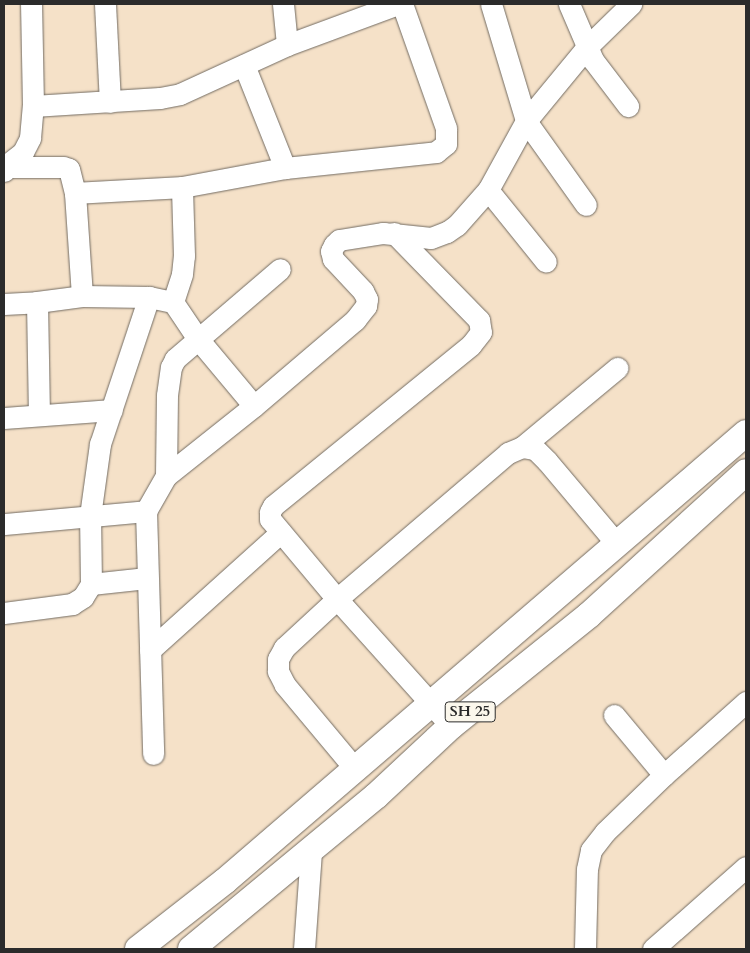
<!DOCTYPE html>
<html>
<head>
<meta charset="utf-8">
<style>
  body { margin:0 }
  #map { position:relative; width:750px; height:953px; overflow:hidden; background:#f5e1c8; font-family:Cardo,serif }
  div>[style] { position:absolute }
  .roads { filter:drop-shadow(0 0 1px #726b62) drop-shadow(0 0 1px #726b62) }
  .minor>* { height:21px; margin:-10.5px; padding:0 10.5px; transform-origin:10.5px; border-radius:10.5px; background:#fff }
  .major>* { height:26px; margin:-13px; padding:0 13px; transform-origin:13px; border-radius:13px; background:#fff }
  span { translate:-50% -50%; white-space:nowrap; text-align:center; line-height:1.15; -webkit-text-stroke:4px #fbf7ec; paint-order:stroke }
  .shield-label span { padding:1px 4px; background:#fbf7ec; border:1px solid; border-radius:4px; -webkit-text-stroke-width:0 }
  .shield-label { font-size:15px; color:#2b2b2b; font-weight:700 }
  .frame { position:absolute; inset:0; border:5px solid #2b2b2b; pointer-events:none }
</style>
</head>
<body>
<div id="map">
  <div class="roads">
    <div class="minor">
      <i style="left:105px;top:4px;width:98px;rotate:87.1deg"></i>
      <i style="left:283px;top:4px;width:41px;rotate:84.4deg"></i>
      <i style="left:491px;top:4px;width:122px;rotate:73.3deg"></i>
      <i style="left:526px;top:121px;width:103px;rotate:54.5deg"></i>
      <i style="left:569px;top:4px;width:61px;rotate:66.8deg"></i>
      <i style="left:593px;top:60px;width:58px;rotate:52.7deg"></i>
      <i style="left:244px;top:65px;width:111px;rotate:68.3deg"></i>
      <i style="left:33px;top:106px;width:127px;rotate:-3.6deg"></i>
      <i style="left:160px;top:98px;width:20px;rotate:-11deg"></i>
      <i style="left:180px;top:94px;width:118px;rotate:-24.6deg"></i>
      <i style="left:287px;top:45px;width:118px;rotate:-20.3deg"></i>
      <i style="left:4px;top:167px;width:24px;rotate:-38deg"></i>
      <i style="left:23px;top:152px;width:16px;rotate:-63deg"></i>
      <i style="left:30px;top:138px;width:32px;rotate:-85deg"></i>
      <i style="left:33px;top:106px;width:102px;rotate:-91.1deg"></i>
      <i style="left:4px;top:171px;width:4px;rotate:-90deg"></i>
      <i style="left:4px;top:167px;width:59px"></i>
      <i style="left:63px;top:167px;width:6px;rotate:18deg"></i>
      <i style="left:69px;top:169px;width:25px;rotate:76deg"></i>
      <i style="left:75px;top:193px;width:103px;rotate:86.1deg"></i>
      <i style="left:488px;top:190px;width:92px;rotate:51.1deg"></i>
      <i style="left:75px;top:193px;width:107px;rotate:-3.2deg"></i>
      <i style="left:394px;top:233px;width:122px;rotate:45.7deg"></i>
      <i style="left:479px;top:320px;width:12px;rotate:81deg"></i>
      <i style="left:481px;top:332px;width:16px;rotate:128deg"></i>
      <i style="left:471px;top:345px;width:255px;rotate:140.9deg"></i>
      <i style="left:273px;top:506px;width:7px;rotate:117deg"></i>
      <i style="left:270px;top:512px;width:7px;rotate:90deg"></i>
      <i style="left:270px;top:519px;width:104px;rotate:50.1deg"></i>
      <i style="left:337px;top:599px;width:171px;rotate:48.1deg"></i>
      <i style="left:37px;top:302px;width:113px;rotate:89deg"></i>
      <i style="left:173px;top:302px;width:29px;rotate:-72deg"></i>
      <i style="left:182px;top:274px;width:18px;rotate:-84deg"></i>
      <i style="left:184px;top:256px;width:69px;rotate:-91.7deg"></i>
      <i style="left:182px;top:187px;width:105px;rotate:-10.5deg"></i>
      <i style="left:285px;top:168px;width:152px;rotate:-6deg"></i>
      <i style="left:436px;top:152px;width:13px;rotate:-39deg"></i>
      <i style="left:446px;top:144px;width:16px;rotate:-90deg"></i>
      <i style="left:446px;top:128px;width:132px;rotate:-109.5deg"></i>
      <i style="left:4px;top:304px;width:33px;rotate:-3deg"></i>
      <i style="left:37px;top:302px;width:45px;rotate:-7.6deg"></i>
      <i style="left:82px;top:296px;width:67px;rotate:0.9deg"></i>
      <i style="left:149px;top:297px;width:25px;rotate:12deg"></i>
      <i style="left:173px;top:302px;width:45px;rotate:56deg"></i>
      <i style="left:198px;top:339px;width:87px;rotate:50.1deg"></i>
      <i style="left:254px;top:406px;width:133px;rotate:-40.4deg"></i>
      <i style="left:355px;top:320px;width:18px;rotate:-52deg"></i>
      <i style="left:366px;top:306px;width:7px;rotate:-82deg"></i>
      <i style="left:367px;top:299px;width:9px;rotate:-117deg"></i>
      <i style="left:363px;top:291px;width:44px;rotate:-133.2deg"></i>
      <i style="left:333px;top:259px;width:8px;rotate:-104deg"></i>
      <i style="left:331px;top:251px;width:7px;rotate:-63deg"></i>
      <i style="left:334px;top:245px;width:7px;rotate:-45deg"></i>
      <i style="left:339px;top:240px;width:45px;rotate:-9deg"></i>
      <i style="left:383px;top:233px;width:48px;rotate:5.9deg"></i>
      <i style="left:431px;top:238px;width:17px;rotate:-21deg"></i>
      <i style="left:447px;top:232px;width:12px;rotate:-35deg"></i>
      <i style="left:457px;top:225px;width:47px;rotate:-48.5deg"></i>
      <i style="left:488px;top:190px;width:79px;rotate:-61.2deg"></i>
      <i style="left:526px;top:121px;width:96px;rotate:-50.5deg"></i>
      <i style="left:587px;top:47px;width:62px;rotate:-44.3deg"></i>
      <i style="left:4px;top:418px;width:108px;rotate:-4.2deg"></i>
      <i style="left:522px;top:447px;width:124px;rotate:-39.7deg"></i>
      <i style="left:166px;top:476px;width:112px;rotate:-38.5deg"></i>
      <i style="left:146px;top:511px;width:40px;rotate:-60.3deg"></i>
      <i style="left:166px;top:476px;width:81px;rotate:-89.3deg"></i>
      <i style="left:167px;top:395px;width:28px;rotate:-82deg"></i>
      <i style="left:171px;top:367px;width:9px;rotate:-63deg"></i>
      <i style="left:175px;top:359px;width:138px;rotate:-40.6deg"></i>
      <i style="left:4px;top:524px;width:143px;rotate:-5.2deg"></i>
      <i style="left:146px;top:511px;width:243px;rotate:88.3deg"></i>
      <i style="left:91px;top:584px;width:56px;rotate:-6.1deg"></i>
      <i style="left:4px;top:613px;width:69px;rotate:-7.5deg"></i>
      <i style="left:72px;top:604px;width:13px;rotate:-32deg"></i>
      <i style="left:83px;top:597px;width:15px;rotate:-58deg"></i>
      <i style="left:91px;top:584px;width:68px;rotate:-90.8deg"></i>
      <i style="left:90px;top:516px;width:73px;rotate:-82.1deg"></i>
      <i style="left:100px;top:444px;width:155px;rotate:-71.6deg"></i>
      <i style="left:150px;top:650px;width:176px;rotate:-42deg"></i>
      <i style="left:614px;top:715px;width:78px;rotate:50.2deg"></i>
      <i style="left:356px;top:770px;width:111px;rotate:-129.9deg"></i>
      <i style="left:285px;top:685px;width:16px;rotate:-117deg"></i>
      <i style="left:278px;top:671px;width:12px;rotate:-90deg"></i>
      <i style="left:278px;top:659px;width:13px;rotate:-61deg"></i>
      <i style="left:284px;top:648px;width:72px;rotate:-42.8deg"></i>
      <i style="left:337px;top:599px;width:225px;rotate:-40.5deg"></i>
      <i style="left:508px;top:453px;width:15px;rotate:-23deg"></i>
      <i style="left:522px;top:447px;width:13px;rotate:9deg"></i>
      <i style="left:535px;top:449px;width:17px;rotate:45deg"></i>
      <i style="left:547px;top:461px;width:109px;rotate:49.9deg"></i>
      <i style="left:304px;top:949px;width:98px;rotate:-85.9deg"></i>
      <i style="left:585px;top:949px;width:80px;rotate:-88.6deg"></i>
      <i style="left:587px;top:869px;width:19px;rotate:-78deg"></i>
      <i style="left:591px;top:850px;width:23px;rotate:-52deg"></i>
      <i style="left:605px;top:832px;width:82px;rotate:-44deg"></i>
      <i style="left:664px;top:775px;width:110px;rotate:-41.7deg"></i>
      <i style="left:653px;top:949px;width:124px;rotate:-41.4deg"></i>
    </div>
    <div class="major">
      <i style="left:138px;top:949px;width:110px;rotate:-38deg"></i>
      <i style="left:225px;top:881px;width:687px;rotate:-40.69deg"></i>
      <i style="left:191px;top:949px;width:240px;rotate:-39.6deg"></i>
      <i style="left:376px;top:796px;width:103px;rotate:-43deg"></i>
      <i style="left:451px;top:726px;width:177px;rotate:-38.8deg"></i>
      <i style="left:589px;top:615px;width:212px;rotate:-42.3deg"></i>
    </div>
  </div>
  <div class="shield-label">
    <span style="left:470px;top:712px">SH 25</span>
  </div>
  <div class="frame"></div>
</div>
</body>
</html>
